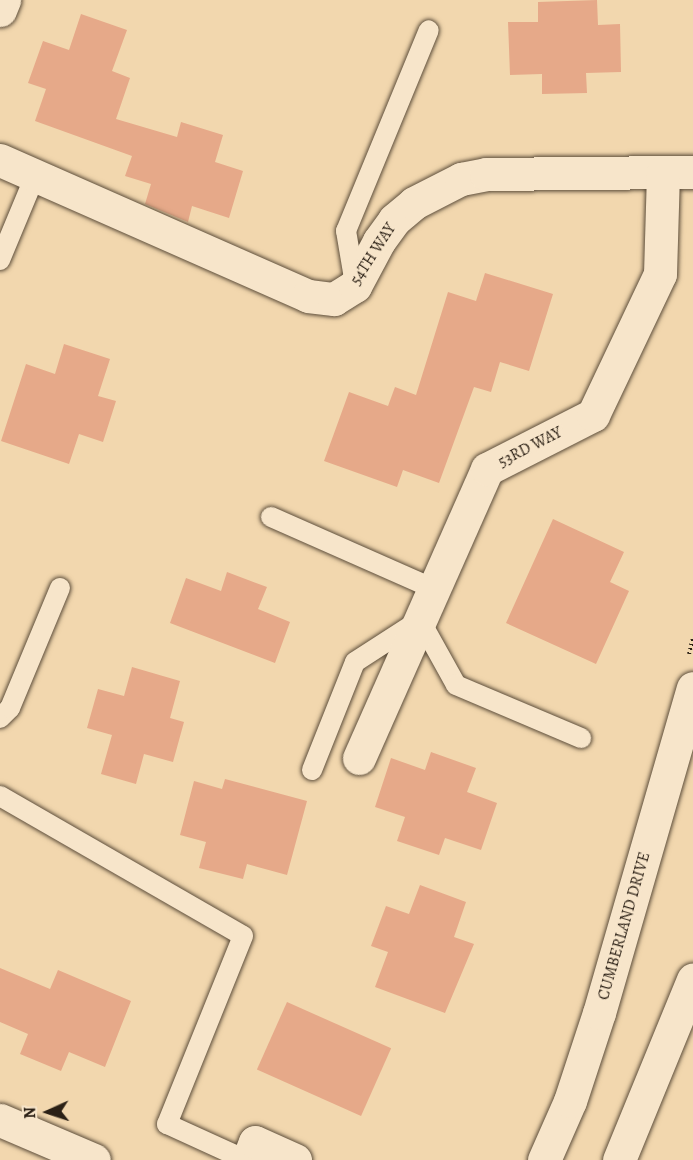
<!DOCTYPE html>
<html>
<head>
<meta charset="utf-8">
<style>
  body { margin:0 }
  #map { position:relative; width:693px; height:1160px; overflow:hidden; background:#f2d7ae; font-family:Alegreya,serif }
  div>[style] { position:absolute }
  .building>* { inset:0; background:#e6a989; transform-origin:0 0 }
  .path>* { height:4px; margin-top:-2px; transform-origin:0; background:repeating-linear-gradient(90deg,#2b2015 0 1.5px,transparent 0 4.5px) }
  .roads { filter:drop-shadow(0 0 2px #5d4e3b) drop-shadow(0 0 2px #5d4e3b) }
  .service>* { height:20px; margin:-10px; padding:0 10px; transform-origin:10px; border-radius:10px; background:#f7e5ca }
  .minor>* { height:33px; margin:-16.5px; padding:0 16.5px; transform-origin:16.5px; border-radius:16.5px; background:#f7e5ca }
  .tertiary>* { height:33px; margin:-16.5px; padding:0 16.5px; transform-origin:16.5px; border-radius:16.5px; background:#f7e5ca }
  span { translate:-50% -50%; white-space:nowrap; text-align:center; line-height:1.15; -webkit-text-stroke:6px #f7e5ca; paint-order:stroke }
  .street-label { font-size:16px; color:#2b2015 }
  .north { position:absolute; left:18px; top:1082px; width:60px; height:60px; -webkit-text-stroke:4px #f7e5ca; paint-order:stroke; rotate:267deg; font-size:16px; font-weight:700; line-height:24px; text-align:center; color:#2b2015 }
  .north::after { content:''; display:block; margin:auto; width:21px; height:27px; background:#2b2015; clip-path:polygon(50% 0,100% 100%,50% 72%,0 100%) }
</style>
</head>
<body>
<div id="map">
  <div class="building">
    <i style="clip-path:polygon(597px 0,598px 25px,620px 24px,621px 72px,586px 73px,587px 93px,542px 94px,542px 74px,510px 75px,508px 22px,538px 22px,538px 2px)"></i>
    <i style="clip-path:polygon(81px 14px,127px 30px,112px 71px,130px 78px,116px 119px,177px 137px,181px 122px,223px 135px,215px 162px,243px 171px,229px 218px,192px 206px,188px 222px,145px 204px,151px 184px,125px 176px,132px 156px,35px 121px,46px 89px,28px 83px,43px 41px,69px 50px)"></i>
    <i style="clip-path:polygon(485px 273px,553px 294px,529px 371px,500px 362px,491px 392px,474px 387px,439px 483px,403px 470px,397px 487px,324px 461px,349px 392px,388px 406px,395px 387px,416px 395px,448px 292px,476px 301px)"></i>
    <i style="clip-path:polygon(64px 344px,110px 359px,98px 396px,116px 401px,103px 442px,79px 434px,69px 464px,1px 441px,26px 364px,55px 374px)"></i>
    <i style="clip-path:polygon(553px 519px,624px 552px,610px 582px,629px 591px,596px 664px,506px 623px)"></i>
    <i style="clip-path:polygon(227px 572px,267px 587px,258px 609px,290px 622px,275px 663px,170px 623px,186px 578px,221px 591px)"></i>
    <i style="clip-path:polygon(132px 667px,180px 681px,170px 718px,184px 722px,173px 762px,144px 754px,136px 784px,101px 774px,112px 735px,87px 728px,98px 689px,124px 696px)"></i>
    <i style="clip-path:polygon(431px 752px,476px 768px,467px 792px,497px 803px,481px 850px,445px 838px,439px 855px,397px 841px,405px 817px,375px 807px,391px 758px,425px 770px)"></i>
    <i style="clip-path:polygon(225px 779px,307px 801px,287px 875px,247px 864px,243px 879px,199px 868px,206px 842px,180px 835px,194px 781px,222px 789px)"></i>
    <i style="clip-path:polygon(420px 885px,466px 902px,454px 937px,474px 944px,445px 1013px,375px 987px,388px 952px,371px 946px,386px 906px,409px 914px)"></i>
    <i style="clip-path:polygon(0 968px,50px 989px,58px 970px,131px 1001px,105px 1067px,69px 1052px,61px 1071px,20px 1054px,28px 1034px,0 1022px)"></i>
    <i style="left:287px;top:1002px;width:114px;height:74px;rotate:24deg"></i>
  </div>
  <div class="path">
    <i style="left:689px;top:654px;width:16px;rotate:-76deg"></i>
  </div>
  <div class="roads">
    <div class="service">
      <i style="left:0;top:260px;width:91px;rotate:-67.4deg"></i>
      <i style="left:355px;top:284px;width:54px;rotate:-99.6deg"></i>
      <i style="left:346px;top:231px;width:217px;rotate:-67.6deg"></i>
      <i style="left:271px;top:517px;width:178px;rotate:23.8deg"></i>
      <i style="left:0;top:718px;width:14px;rotate:-45deg"></i>
      <i style="left:10px;top:708px;width:130px;rotate:-67.4deg"></i>
      <i style="left:312px;top:770px;width:116px;rotate:-68.3deg"></i>
      <i style="left:355px;top:662px;width:77px;rotate:-32.9deg"></i>
      <i style="left:420px;top:620px;width:74px;rotate:61deg"></i>
      <i style="left:456px;top:685px;width:136px;rotate:23deg"></i>
      <i style="left:0;top:796px;width:280px;rotate:29.9deg"></i>
      <i style="left:243px;top:936px;width:203px;rotate:112deg"></i>
      <i style="left:167px;top:1124px;width:87px;rotate:24.5deg"></i>
    </div>
    <div class="minor">
      <i style="left:0;top:10px;width:11px;rotate:-68deg"></i>
      <i style="left:0;top:160px;width:337px;rotate:23.8deg"></i>
      <i style="left:308px;top:296px;width:26px;rotate:7deg"></i>
      <i style="left:334px;top:299px;width:25px;rotate:-32deg"></i>
      <i style="left:355px;top:286px;width:51px;rotate:-61.9deg"></i>
      <i style="left:379px;top:241px;width:26px;rotate:-54deg"></i>
      <i style="left:394px;top:220px;width:26px;rotate:-40deg"></i>
      <i style="left:414px;top:203px;width:53px;rotate:-27.1deg"></i>
      <i style="left:461px;top:179px;width:25px;rotate:-11deg"></i>
      <i style="left:486px;top:174px;width:207px;rotate:-0.6deg"></i>
      <i style="left:359px;top:758px;width:316px;rotate:-66.1deg"></i>
      <i style="left:487px;top:469px;width:119px;rotate:-27deg"></i>
      <i style="left:593px;top:415px;width:156px;rotate:-64.6deg"></i>
      <i style="left:660px;top:274px;width:102px;rotate:-88.3deg"></i>
      <i style="left:0;top:1120px;width:102px;rotate:23.1deg"></i>
      <i style="left:248px;top:1160px;width:19px;rotate:-69deg"></i>
      <i style="left:255px;top:1142px;width:44px;rotate:24.2deg"></i>
    </div>
    <div class="tertiary">
      <i style="left:544px;top:1160px;width:64px;rotate:-66.2deg"></i>
      <i style="left:570px;top:1101px;width:93px;rotate:-71.8deg"></i>
      <i style="left:599px;top:1013px;width:338px;rotate:-73.9deg"></i>
      <i style="left:619px;top:1160px;width:195px;rotate:-67.7deg"></i>
    </div>
  </div>
  <div class="street-label">
    <span style="left:373px;top:254px;rotate:-57deg">54TH WAY</span>
    <span style="left:530px;top:447px;rotate:-27deg">53RD WAY</span>
    <span style="left:624px;top:926px;rotate:-74deg">CUMBERLAND DRIVE</span>
  </div>
  <div class="north">N</div>
</div>
</body>
</html>
